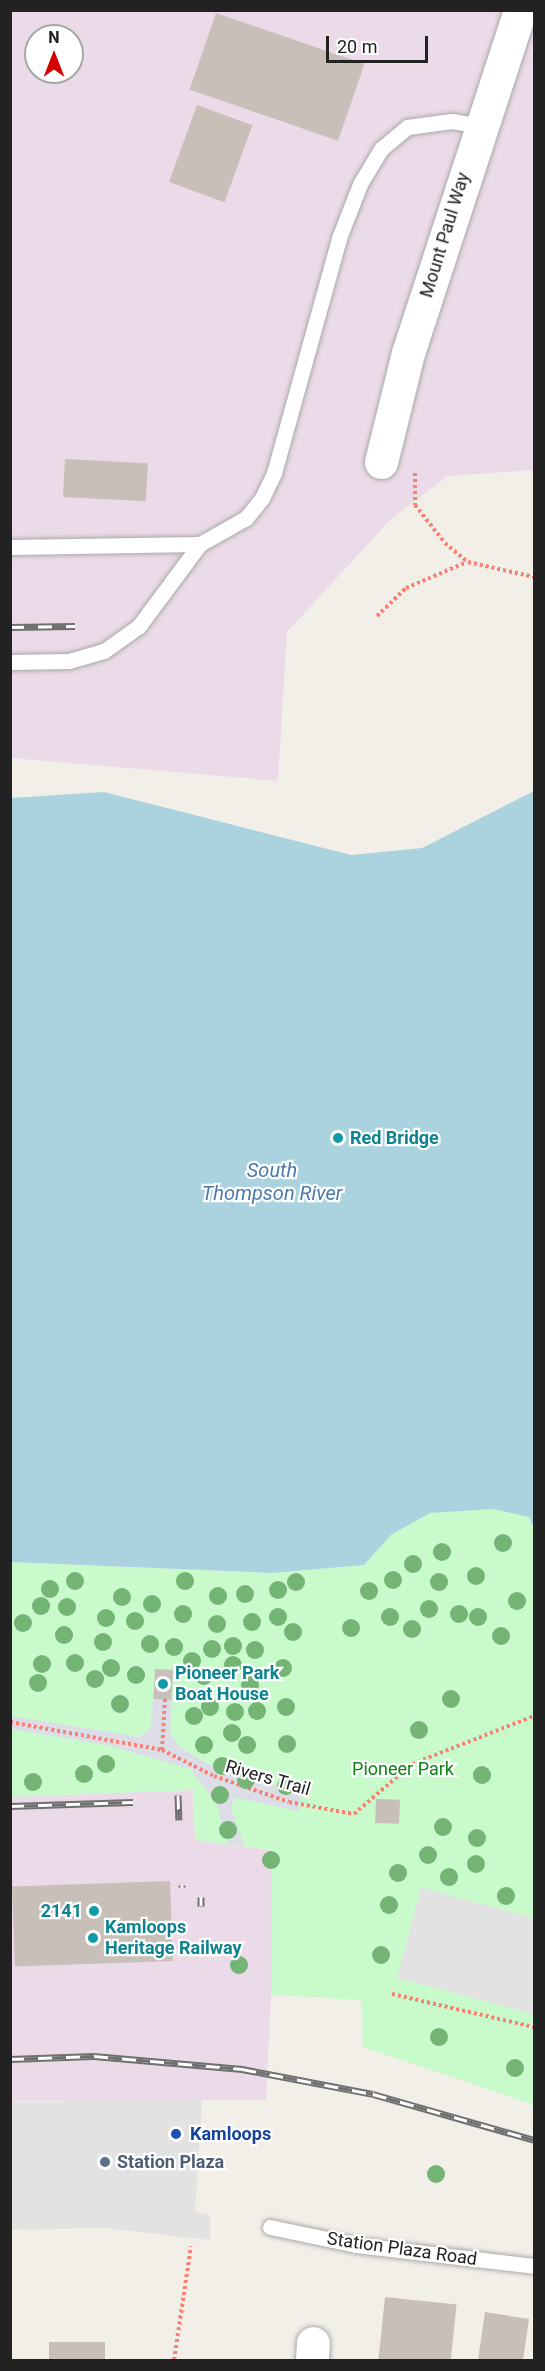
<!DOCTYPE html>
<html>
<head>
<meta charset="utf-8">
<style>
  body { margin:0 }
  #map { position:relative; width:545px; height:2371px; overflow:hidden; background:#f2efe9; font-family:Roboto,sans-serif }
  div>[style] { position:absolute }
  .industrial>* { inset:0; background:#ebdbe8 }
  .park>* { inset:0; background:#c8facc }
  .parking>* { inset:0; background:#e2e2e2 }
  .plaza>* { inset:0; background:#dddde8 }
  .water>* { inset:0; background:#aad3df }
  .building>* { inset:0; background:#c7bfb8; transform-origin:0 0 }
  .path>* { height:4px; margin-top:-2px; transform-origin:0; background:repeating-linear-gradient(90deg,#fa8072 0 3px,transparent 0 6px) }
  .roads { filter:drop-shadow(0 0 2px #a9a9a9) drop-shadow(0 0 2px #a9a9a9) }
  .service>* { height:15px; margin:-7.5px; padding:0 7.5px; transform-origin:7.5px; border-radius:7.5px; background:#fff }
  .tertiary>* { height:33px; margin:-16.5px; padding:0 16.5px; transform-origin:16.5px; border-radius:16.5px; background:#fff }
  .rail>* { height:7px; margin-top:-3.5px; transform-origin:0; background:repeating-linear-gradient(90deg,#fff 0 14px,#707070 0 28px); box-sizing:border-box; border-block:2px solid #707070 }
  .trees>* { width:18px; height:18px; margin:-9px; border-radius:50%; background:#74b475 }
  .dots>* { width:16px; height:16px; translate:-50% -50%; box-sizing:border-box; border:3px solid #fff; border-radius:50% }
  span { translate:-50% -50%; white-space:nowrap; text-align:center; line-height:1.15; -webkit-text-stroke:4.5px #fff; paint-order:stroke }
  .street-label { font-size:18px; color:#222 }
  .culture-label { font-size:18px; color:#0d838f; font-weight:700 }
  .left { translate:0 -50%; text-align:left }
  .right { translate:-100% -50%; text-align:right }
  .park-label { font-size:18px; color:#0c8416 }
  .transit-label { font-size:18px; color:#164399; font-weight:700 }
  .service-label { font-size:18px; color:#4e5e75; font-weight:700 }
  .water-label { font-size:20px; color:#4a7aab; font-style:italic }
  .frame { position:absolute; inset:0; border:12px solid #222; pointer-events:none }
  .north { position:absolute; left:24px; top:24px; width:60px; height:60px; box-sizing:border-box; background:#fff; border:2px solid #a7a7a7; border-radius:50%; rotate:0deg; font-size:16px; font-weight:700; line-height:24px; text-align:center; color:#222 }
  .north::after { content:''; display:block; margin:auto; width:21px; height:27px; background:#d40000; clip-path:polygon(50% 0,100% 100%,50% 72%,0 100%) }
  .scale { position:absolute; left:326px; top:36px; width:102px; height:27px; box-sizing:border-box; border:3px solid #222; border-top:0; padding-left:8px; font-size:18px; line-height:21px; white-space:nowrap; color:#222; -webkit-text-stroke:4px #fff; paint-order:stroke }
</style>
</head>
<body>
<div id="map">
  <div class="industrial">
    <i style="clip-path:polygon(evenodd,11px 11px,534px 11px,534px 470px,448px 476px,391px 519px,287px 632px,278px 781px,11px 758px,11px 11px,36px 36px,72px 36px,72px 72px,36px 72px,36px 36px)"></i>
    <i style="clip-path:polygon(193px 1790px,195px 1840px,271px 1850px,271px 1995px,266px 2100px,11px 2101px,10px 1797px)"></i>
  </div>
  <div class="park">
    <i style="clip-path:polygon(493px 1509px,529px 1517px,534px 1530px,534px 2105px,363px 2047px,361px 2000px,271px 1995px,271px 1850px,195px 1840px,193px 1790px,11px 1797px,11px 1562px,272px 1573px,364px 1565px,391px 1535px,430px 1513px)"></i>
  </div>
  <div class="parking">
    <i style="clip-path:polygon(421px 1888px,534px 1918px,534px 2014px,397px 1978px)"></i>
    <i style="clip-path:polygon(202px 2100px,195px 2212px,210px 2215px,210px 2240px,103px 2228px,11px 2230px,11px 2102px)"></i>
  </div>
  <div class="plaza">
    <i style="clip-path:polygon(153px 1699px,172px 1700px,170px 1733px,181px 1748px,210px 1765px,301px 1795px,299px 1811px,233px 1797px,232px 1811px,245px 1846px,228px 1843px,216px 1802px,190px 1769px,107px 1745px,11px 1729px,11px 1716px,140px 1737px,151px 1726px)"></i>
  </div>
  <div class="water">
    <i style="clip-path:polygon(534px 791px,534px 1529px,529px 1517px,493px 1509px,430px 1513px,391px 1535px,364px 1565px,272px 1573px,11px 1562px,11px 798px,104px 792px,351px 855px,422px 848px)"></i>
  </div>
  <div class="building">
    <i style="left:216px;top:13px;width:157px;height:81px;rotate:19deg"></i>
    <i style="left:197px;top:105px;width:59px;height:82px;rotate:20deg"></i>
    <i style="left:65px;top:459px;width:83px;height:38px;rotate:3deg"></i>
    <i style="left:155px;top:1669px;width:18px;height:30px;rotate:3deg"></i>
    <i style="left:376px;top:1799px;width:24px;height:24px;rotate:2deg"></i>
    <i style="left:170px;top:1881px;width:80px;height:158px;rotate:88deg"></i>
    <i style="left:385px;top:2297px;width:72px;height:63px;rotate:6deg"></i>
    <i style="clip-path:polygon(485px 2312px,529px 2319px,523px 2360px,478px 2360px)"></i>
    <i style="left:49px;top:2342px;width:56px;height:18px"></i>
  </div>
  <div class="path">
    <i style="left:415px;top:473px;width:32px;rotate:90deg"></i>
    <i style="left:415px;top:505px;width:48px;rotate:51.7deg"></i>
    <i style="left:445px;top:543px;width:30px;rotate:40deg"></i>
    <i style="left:468px;top:562px;width:68px;rotate:12.8deg"></i>
    <i style="left:377px;top:616px;width:40px;rotate:-44deg"></i>
    <i style="left:406px;top:588px;width:66px;rotate:-23.1deg"></i>
    <i style="left:10px;top:1722px;width:155px;rotate:10.4deg"></i>
    <i style="left:162px;top:1750px;width:58px;rotate:26.6deg"></i>
    <i style="left:214px;top:1776px;width:79px;rotate:19.1deg"></i>
    <i style="left:289px;top:1802px;width:66px;rotate:10.5deg"></i>
    <i style="left:354px;top:1814px;width:77px;rotate:-40.8deg"></i>
    <i style="left:412px;top:1764px;width:131px;rotate:-21.5deg"></i>
    <i style="left:162px;top:1750px;width:51px;rotate:-86.6deg"></i>
    <i style="left:392px;top:1994px;width:146px;rotate:13.1deg"></i>
    <i style="left:174px;top:2360px;width:115px;rotate:-81.5deg"></i>
  </div>
  <div class="roads">
    <div class="service">
      <i style="left:10px;top:547px;width:190px;rotate:-0.9deg"></i>
      <i style="left:200px;top:544px;width:53px;rotate:-29.5deg"></i>
      <i style="left:246px;top:518px;width:26px;rotate:-51deg"></i>
      <i style="left:262px;top:498px;width:28px;rotate:-64deg"></i>
      <i style="left:274px;top:473px;width:244px;rotate:-74.5deg"></i>
      <i style="left:339px;top:238px;width:58px;rotate:-68.7deg"></i>
      <i style="left:360px;top:184px;width:41px;rotate:-59deg"></i>
      <i style="left:381px;top:149px;width:34px;rotate:-40deg"></i>
      <i style="left:407px;top:127px;width:45px;rotate:-7.6deg"></i>
      <i style="left:452px;top:121px;width:27px;rotate:10deg"></i>
      <i style="left:10px;top:662px;width:59px;rotate:-1deg"></i>
      <i style="left:69px;top:661px;width:36px;rotate:-16deg"></i>
      <i style="left:104px;top:651px;width:43px;rotate:-35.5deg"></i>
      <i style="left:139px;top:626px;width:102px;rotate:-53.4deg"></i>
      <i style="left:270px;top:2227px;width:88px;rotate:11.8deg"></i>
      <i style="left:356px;top:2245px;width:179px;rotate:6.7deg"></i>
    </div>
    <div class="tertiary">
      <i style="left:381px;top:462px;width:112px;rotate:-76.1deg"></i>
      <i style="left:408px;top:353px;width:361px;rotate:-71.9deg"></i>
      <i style="left:312px;top:2360px;width:17px;rotate:-87deg"></i>
    </div>
  </div>
  <div class="rail">
    <i style="left:10px;top:627px;width:65px;rotate:-0.9deg"></i>
    <i style="left:178px;top:1795px;width:25px;rotate:88deg"></i>
    <i style="left:10px;top:1806px;width:123px;rotate:-1.9deg"></i>
    <i style="left:182px;top:1885px;width:2px;rotate:90deg"></i>
    <i style="left:201px;top:1906px;width:9px;rotate:-90deg"></i>
    <i style="left:10px;top:2059px;width:84px;rotate:-2deg"></i>
    <i style="left:94px;top:2056px;width:149px;rotate:5deg"></i>
    <i style="left:242px;top:2069px;width:133px;rotate:10.8deg"></i>
    <i style="left:373px;top:2094px;width:167px;rotate:15.9deg"></i>
  </div>
  <div class="trees">
    <i style="left:503px;top:1543px"></i>
    <i style="left:442px;top:1552px"></i>
    <i style="left:413px;top:1564px"></i>
    <i style="left:476px;top:1576px"></i>
    <i style="left:393px;top:1580px"></i>
    <i style="left:75px;top:1581px"></i>
    <i style="left:185px;top:1581px"></i>
    <i style="left:296px;top:1582px"></i>
    <i style="left:439px;top:1582px"></i>
    <i style="left:50px;top:1589px"></i>
    <i style="left:278px;top:1590px"></i>
    <i style="left:369px;top:1591px"></i>
    <i style="left:245px;top:1594px"></i>
    <i style="left:218px;top:1596px"></i>
    <i style="left:122px;top:1597px"></i>
    <i style="left:517px;top:1601px"></i>
    <i style="left:152px;top:1604px"></i>
    <i style="left:41px;top:1606px"></i>
    <i style="left:67px;top:1607px"></i>
    <i style="left:429px;top:1609px"></i>
    <i style="left:183px;top:1614px"></i>
    <i style="left:459px;top:1614px"></i>
    <i style="left:278px;top:1617px"></i>
    <i style="left:390px;top:1617px"></i>
    <i style="left:478px;top:1617px"></i>
    <i style="left:106px;top:1618px"></i>
    <i style="left:135px;top:1621px"></i>
    <i style="left:252px;top:1622px"></i>
    <i style="left:23px;top:1623px"></i>
    <i style="left:217px;top:1624px"></i>
    <i style="left:351px;top:1628px"></i>
    <i style="left:412px;top:1629px"></i>
    <i style="left:293px;top:1632px"></i>
    <i style="left:64px;top:1635px"></i>
    <i style="left:501px;top:1636px"></i>
    <i style="left:103px;top:1642px"></i>
    <i style="left:150px;top:1644px"></i>
    <i style="left:233px;top:1646px"></i>
    <i style="left:174px;top:1647px"></i>
    <i style="left:212px;top:1649px"></i>
    <i style="left:255px;top:1650px"></i>
    <i style="left:192px;top:1661px"></i>
    <i style="left:75px;top:1663px"></i>
    <i style="left:42px;top:1664px"></i>
    <i style="left:233px;top:1665px"></i>
    <i style="left:111px;top:1668px"></i>
    <i style="left:283px;top:1668px"></i>
    <i style="left:136px;top:1675px"></i>
    <i style="left:204px;top:1676px"></i>
    <i style="left:95px;top:1679px"></i>
    <i style="left:38px;top:1683px"></i>
    <i style="left:250px;top:1685px"></i>
    <i style="left:451px;top:1699px"></i>
    <i style="left:120px;top:1704px"></i>
    <i style="left:210px;top:1707px"></i>
    <i style="left:286px;top:1707px"></i>
    <i style="left:257px;top:1711px"></i>
    <i style="left:235px;top:1712px"></i>
    <i style="left:194px;top:1716px"></i>
    <i style="left:419px;top:1730px"></i>
    <i style="left:232px;top:1733px"></i>
    <i style="left:287px;top:1744px"></i>
    <i style="left:204px;top:1745px"></i>
    <i style="left:247px;top:1745px"></i>
    <i style="left:106px;top:1764px"></i>
    <i style="left:222px;top:1766px"></i>
    <i style="left:84px;top:1774px"></i>
    <i style="left:482px;top:1775px"></i>
    <i style="left:246px;top:1780px"></i>
    <i style="left:33px;top:1782px"></i>
    <i style="left:286px;top:1786px"></i>
    <i style="left:220px;top:1795px"></i>
    <i style="left:443px;top:1827px"></i>
    <i style="left:228px;top:1830px"></i>
    <i style="left:477px;top:1838px"></i>
    <i style="left:428px;top:1855px"></i>
    <i style="left:271px;top:1860px"></i>
    <i style="left:476px;top:1864px"></i>
    <i style="left:398px;top:1873px"></i>
    <i style="left:449px;top:1877px"></i>
    <i style="left:506px;top:1896px"></i>
    <i style="left:389px;top:1905px"></i>
    <i style="left:381px;top:1955px"></i>
    <i style="left:239px;top:1965px"></i>
    <i style="left:439px;top:2037px"></i>
    <i style="left:515px;top:2068px"></i>
    <i style="left:436px;top:2174px"></i>
  </div>
  <div class="dots">
    <i style="left:338px;top:1138px;background:#0f9aa8"></i>
    <i style="left:163px;top:1684px;background:#0f9aa8"></i>
    <i style="left:94px;top:1911px;background:#0f9aa8"></i>
    <i style="left:93px;top:1938px;background:#0f9aa8"></i>
    <i style="left:176px;top:2134px;background:#1a4fb4"></i>
    <i style="left:105px;top:2162px;background:#5c6f8a"></i>
  </div>
  <div class="street-label">
    <span style="left:445px;top:235px;rotate:-73deg">Mount Paul Way</span>
    <span style="left:268px;top:1778px;rotate:16deg">Rivers Trail</span>
    <span style="left:402px;top:2249px;rotate:8deg">Station Plaza Road</span>
  </div>
  <div class="culture-label">
    <span class="left" style="left:350px;top:1138px">Red Bridge</span>
    <span class="left" style="left:175px;top:1684px">Pioneer Park<br>Boat House</span>
    <span class="right" style="left:82px;top:1911px">2141</span>
    <span class="left" style="left:105px;top:1938px">Kamloops<br>Heritage Railway</span>
  </div>
  <div class="park-label">
    <span style="left:403px;top:1769px">Pioneer Park</span>
  </div>
  <div class="transit-label">
    <span class="left" style="left:190px;top:2134px">Kamloops</span>
  </div>
  <div class="service-label">
    <span class="left" style="left:117px;top:2162px">Station Plaza</span>
  </div>
  <div class="water-label">
    <span style="left:272px;top:1182px">South<br>Thompson River</span>
  </div>
  <div class="frame"></div>
  <div class="north">N</div>
  <div class="scale">20 m</div>
</div>
</body>
</html>
